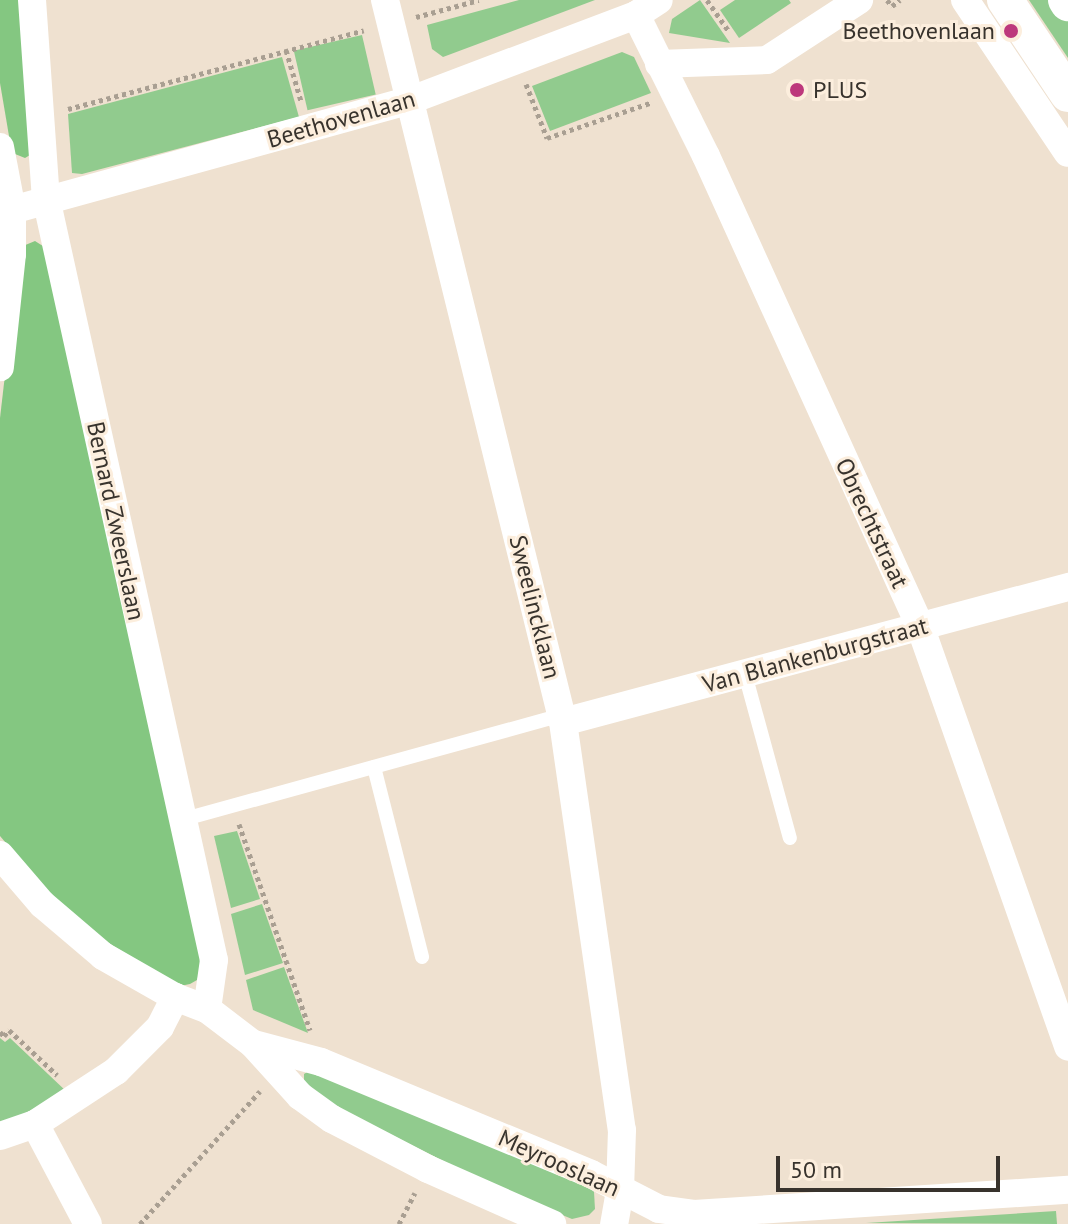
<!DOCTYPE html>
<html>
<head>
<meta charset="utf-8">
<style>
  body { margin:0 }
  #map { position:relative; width:1068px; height:1224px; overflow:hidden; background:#efe1d0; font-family:"PT Sans",sans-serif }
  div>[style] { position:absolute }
  .green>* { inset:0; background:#91cb8e; transform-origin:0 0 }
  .forest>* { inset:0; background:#84c781 }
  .path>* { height:5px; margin-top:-2.5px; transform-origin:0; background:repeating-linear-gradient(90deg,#a99f92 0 4px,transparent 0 8px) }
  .service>* { height:14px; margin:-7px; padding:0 7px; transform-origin:7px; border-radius:7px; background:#fff }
  .minor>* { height:28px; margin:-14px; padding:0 14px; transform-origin:14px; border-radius:14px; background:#fff }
  .tertiary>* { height:36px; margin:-18px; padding:0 18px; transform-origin:18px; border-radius:18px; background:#fff }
  .dots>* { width:22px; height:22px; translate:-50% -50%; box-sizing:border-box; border:4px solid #fceedd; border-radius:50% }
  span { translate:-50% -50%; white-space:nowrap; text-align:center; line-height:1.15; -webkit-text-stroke:6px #fceedd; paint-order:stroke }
  .poi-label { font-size:24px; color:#38332d }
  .right { translate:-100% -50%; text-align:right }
  .left { translate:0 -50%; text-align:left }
  .street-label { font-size:24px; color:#38332d }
  .scale { position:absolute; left:776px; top:1156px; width:224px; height:36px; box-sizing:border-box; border:4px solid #38332d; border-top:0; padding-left:10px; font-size:24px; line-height:28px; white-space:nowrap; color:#38332d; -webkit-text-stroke:6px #fceedd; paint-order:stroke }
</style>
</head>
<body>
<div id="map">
  <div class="green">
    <i style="clip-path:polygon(519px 0,595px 0,443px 57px,432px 49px,427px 25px)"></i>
    <i style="clip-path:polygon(700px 0,730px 43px,669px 33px,672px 19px)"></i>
    <i style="clip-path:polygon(735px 0,789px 0,791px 3px,739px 38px,720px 10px)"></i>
    <i style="clip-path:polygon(1029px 0,1057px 0,1068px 17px,1068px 58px)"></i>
    <i style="left:362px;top:35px;width:61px;height:70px;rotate:77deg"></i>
    <i style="clip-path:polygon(622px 52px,634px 57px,651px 93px,550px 131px,532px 86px)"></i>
    <i style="clip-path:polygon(282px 57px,299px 117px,82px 174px,72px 173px,68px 114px)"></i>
    <i style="clip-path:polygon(237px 831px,260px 899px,231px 908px,214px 836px)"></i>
    <i style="clip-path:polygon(262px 904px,283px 963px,245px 975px,231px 914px)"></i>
    <i style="clip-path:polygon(284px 967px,308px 1033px,253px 1010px,246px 980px)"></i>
    <i style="clip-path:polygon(0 1038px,5px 1042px,10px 1038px,67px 1092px,0 1126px)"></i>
    <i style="clip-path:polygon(309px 1071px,587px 1184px,594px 1192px,595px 1209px,589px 1215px,572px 1219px,501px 1190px,336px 1107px,304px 1083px,304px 1074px)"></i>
    <i style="clip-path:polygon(1056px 1211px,1057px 1224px,866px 1223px)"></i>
  </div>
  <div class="forest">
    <i style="clip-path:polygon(0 0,22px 0,30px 155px,25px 158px,15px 154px,9px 136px,0 83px)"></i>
    <i style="clip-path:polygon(35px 241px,46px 248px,203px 962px,197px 980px,190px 984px,180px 986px,100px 938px,50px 895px,0 836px,0 418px,19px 254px,23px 246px)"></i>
  </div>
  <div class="path">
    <i style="left:707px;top:0;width:39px;rotate:55deg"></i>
    <i style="left:887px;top:0;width:8px;rotate:50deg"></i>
    <i style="left:892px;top:6px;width:10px;rotate:-37deg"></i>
    <i style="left:416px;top:17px;width:65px;rotate:-15.1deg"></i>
    <i style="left:286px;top:50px;width:53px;rotate:73.6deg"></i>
    <i style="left:526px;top:84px;width:58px;rotate:68.7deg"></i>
    <i style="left:547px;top:138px;width:109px;rotate:-18.8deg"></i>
    <i style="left:68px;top:109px;width:306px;rotate:-14.9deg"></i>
    <i style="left:239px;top:824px;width:218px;rotate:71deg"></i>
    <i style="left:0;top:1032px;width:6px;rotate:45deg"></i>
    <i style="left:4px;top:1036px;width:8px;rotate:-50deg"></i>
    <i style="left:9px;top:1030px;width:66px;rotate:43.2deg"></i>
    <i style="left:140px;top:1224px;width:179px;rotate:-47.9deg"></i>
    <i style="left:399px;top:1224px;width:35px;rotate:-63deg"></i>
  </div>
  <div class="service">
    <i style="left:745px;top:674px;width:170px;rotate:74.7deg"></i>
    <i style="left:374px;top:767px;width:196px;rotate:75.8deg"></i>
    <i style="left:181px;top:820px;width:394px;rotate:-15.4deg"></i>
  </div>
  <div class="minor">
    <i style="left:32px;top:0;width:198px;rotate:86deg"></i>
    <i style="left:46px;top:198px;width:780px;rotate:77.57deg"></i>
    <i style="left:214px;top:960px;width:49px;rotate:98.1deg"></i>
    <i style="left:207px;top:1009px;width:58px;rotate:37.3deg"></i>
    <i style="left:253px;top:1044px;width:70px;rotate:47.9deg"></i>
    <i style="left:300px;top:1096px;width:39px;rotate:36deg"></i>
    <i style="left:332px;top:1119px;width:108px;rotate:27.5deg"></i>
    <i style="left:428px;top:1169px;width:136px;rotate:23.9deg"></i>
    <i style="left:385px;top:0;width:744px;rotate:76.15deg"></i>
    <i style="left:563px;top:722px;width:412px;rotate:81.8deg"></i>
    <i style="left:622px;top:1130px;width:61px;rotate:91.9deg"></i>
    <i style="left:620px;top:1191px;width:34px;rotate:100deg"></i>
    <i style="left:965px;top:0;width:184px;rotate:56.1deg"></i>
    <i style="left:636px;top:15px;width:157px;rotate:63.6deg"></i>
    <i style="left:706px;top:156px;width:516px;rotate:65.52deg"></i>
    <i style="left:920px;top:626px;width:446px;rotate:70.6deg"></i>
    <i style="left:659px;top:64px;width:108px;rotate:-2.1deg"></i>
    <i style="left:767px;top:60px;width:110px;rotate:-33.1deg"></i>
    <i style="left:0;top:147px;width:64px;rotate:79.2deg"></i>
    <i style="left:12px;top:210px;width:44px;rotate:90deg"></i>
    <i style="left:12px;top:254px;width:114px;rotate:96.1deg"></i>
    <i style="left:12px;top:210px;width:414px;rotate:-15.4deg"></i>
    <i style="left:411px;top:100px;width:241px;rotate:-20.7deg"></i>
    <i style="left:636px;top:15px;width:27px;rotate:-33deg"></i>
    <i style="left:563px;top:722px;width:523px;rotate:-14.97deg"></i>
    <i style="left:0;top:855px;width:65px;rotate:49.4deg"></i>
    <i style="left:42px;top:904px;width:80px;rotate:40.4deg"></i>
    <i style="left:103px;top:956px;width:83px;rotate:29.7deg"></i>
    <i style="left:175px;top:997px;width:34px;rotate:21deg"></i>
    <i style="left:254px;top:1044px;width:69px;rotate:15deg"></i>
    <i style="left:321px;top:1062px;width:292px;rotate:22.5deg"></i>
    <i style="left:591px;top:1174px;width:76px;rotate:27.2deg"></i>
    <i style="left:659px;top:1209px;width:35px;rotate:8deg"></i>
    <i style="left:694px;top:1214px;width:375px;rotate:-3.7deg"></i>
    <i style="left:35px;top:1124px;width:113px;rotate:62.1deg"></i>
    <i style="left:0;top:1136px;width:37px;rotate:-19deg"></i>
    <i style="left:35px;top:1124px;width:97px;rotate:-33.2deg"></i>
    <i style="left:116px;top:1071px;width:62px;rotate:-45deg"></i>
    <i style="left:160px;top:1027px;width:34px;rotate:-63deg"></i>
  </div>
  <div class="tertiary">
    <i style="left:1005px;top:0;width:113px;rotate:56.2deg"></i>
    <i style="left:1066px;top:0;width:4px;rotate:56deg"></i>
  </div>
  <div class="dots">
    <i style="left:1011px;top:31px;background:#bd387c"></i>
    <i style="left:797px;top:90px;background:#bd387c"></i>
  </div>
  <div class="poi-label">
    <span class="right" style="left:995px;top:31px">Beethovenlaan</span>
    <span class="left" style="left:813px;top:90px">PLUS</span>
  </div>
  <div class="street-label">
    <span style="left:341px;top:119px;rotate:-16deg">Beethovenlaan</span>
    <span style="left:116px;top:521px;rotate:78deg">Bernard Zweerslaan</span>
    <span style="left:872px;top:523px;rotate:65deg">Obrechtstraat</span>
    <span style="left:535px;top:607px;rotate:76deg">Sweelincklaan</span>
    <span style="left:815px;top:655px;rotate:-15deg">Van Blankenburgstraat</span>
    <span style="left:559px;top:1163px;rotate:24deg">Meyrooslaan</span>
  </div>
  <div class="scale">50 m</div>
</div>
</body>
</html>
